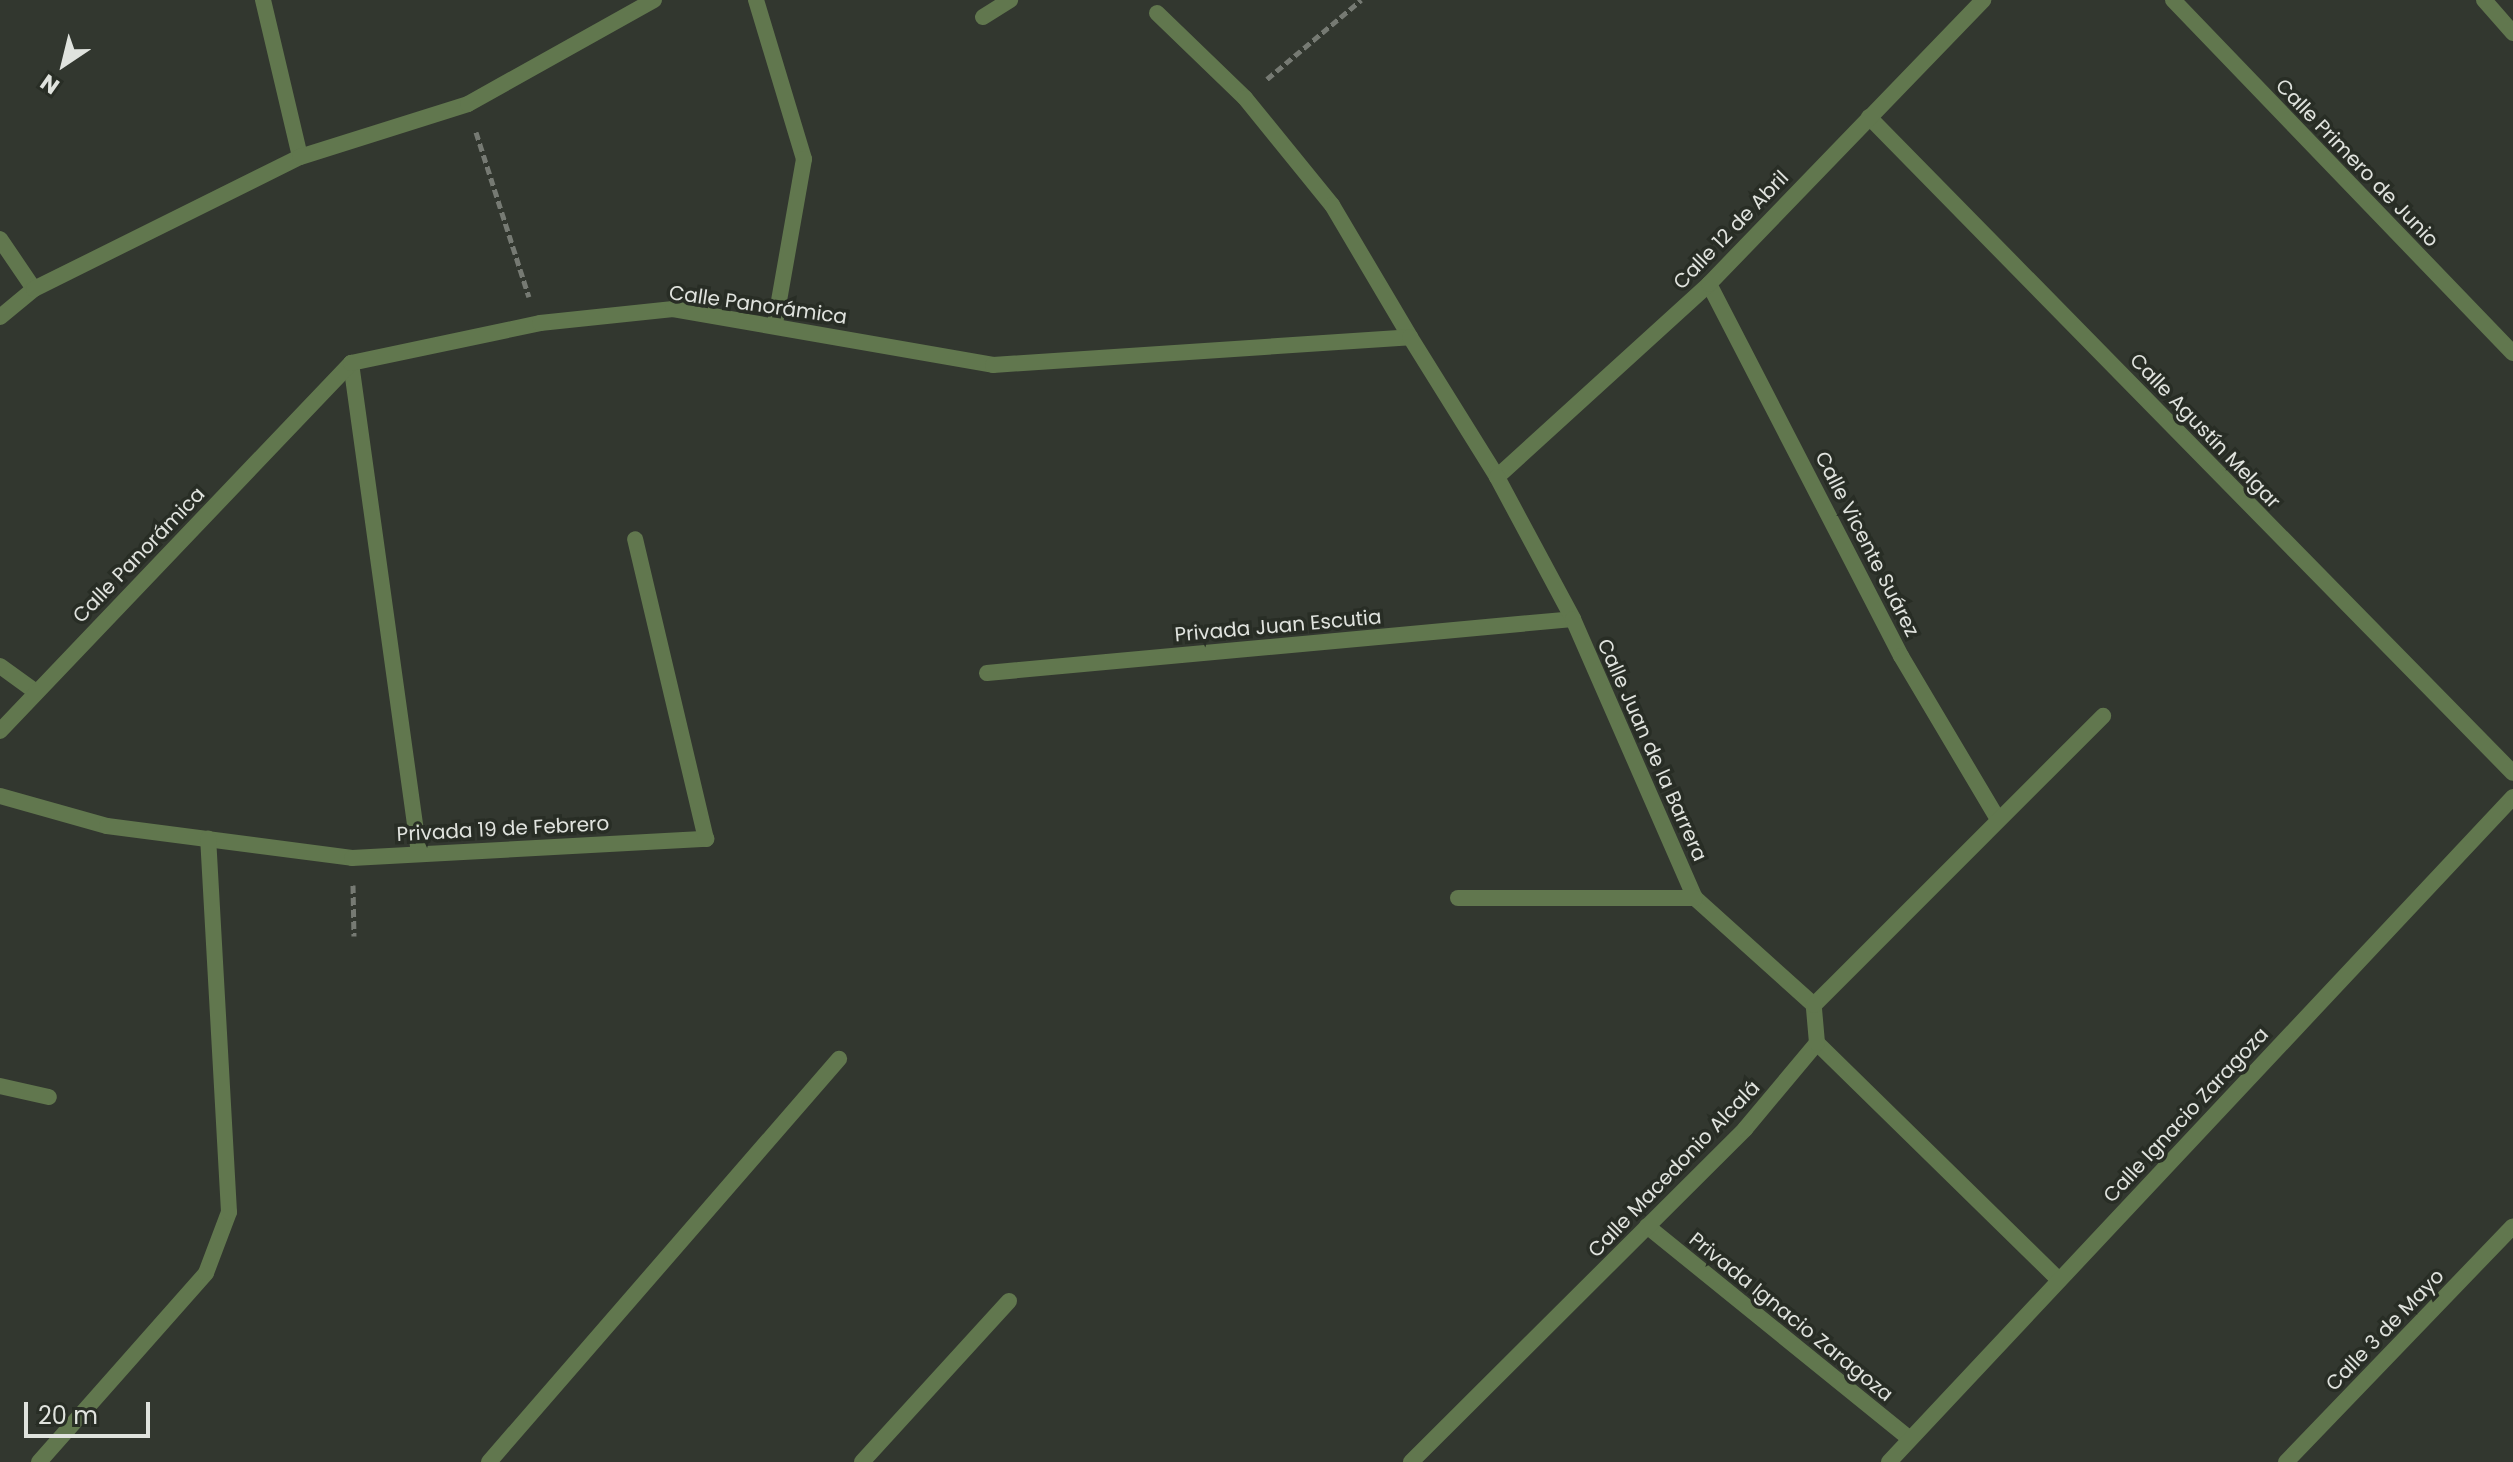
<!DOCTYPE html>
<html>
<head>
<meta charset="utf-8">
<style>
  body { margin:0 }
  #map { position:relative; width:2513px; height:1462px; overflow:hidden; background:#32372f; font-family:Poppins,sans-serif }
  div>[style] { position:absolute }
  .path>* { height:5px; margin-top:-2.5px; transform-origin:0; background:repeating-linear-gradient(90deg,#767a73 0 8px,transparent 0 12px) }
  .minor>* { height:16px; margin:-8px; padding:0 8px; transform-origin:8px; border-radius:8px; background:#61774e }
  span { translate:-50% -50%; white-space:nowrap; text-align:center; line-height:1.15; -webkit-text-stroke:7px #282d25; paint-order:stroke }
  .street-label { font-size:20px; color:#e0e3de }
  .north { position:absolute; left:24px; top:24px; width:80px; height:80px; -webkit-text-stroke:6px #282d25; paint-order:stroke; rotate:215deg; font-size:22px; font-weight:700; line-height:32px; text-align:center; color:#e0e3de }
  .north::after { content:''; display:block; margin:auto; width:28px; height:36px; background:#e0e3de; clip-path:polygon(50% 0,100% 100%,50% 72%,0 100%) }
  .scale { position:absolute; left:24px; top:1402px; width:126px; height:36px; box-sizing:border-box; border:4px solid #e0e3de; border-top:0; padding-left:10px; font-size:24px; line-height:28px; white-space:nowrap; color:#e0e3de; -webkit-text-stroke:6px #282d25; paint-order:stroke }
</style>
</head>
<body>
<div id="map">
  <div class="path">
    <i style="left:1267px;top:79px;width:123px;rotate:-40deg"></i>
    <i style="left:476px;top:132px;width:173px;rotate:72.2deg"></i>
    <i style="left:353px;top:885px;width:51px;rotate:88.9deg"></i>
  </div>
  <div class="minor">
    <i style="left:263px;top:0;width:161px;rotate:76.7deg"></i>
    <i style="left:756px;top:0;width:166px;rotate:73.2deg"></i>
    <i style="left:804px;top:159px;width:167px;rotate:100deg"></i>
    <i style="left:2173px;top:0;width:490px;rotate:46.1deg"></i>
    <i style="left:2484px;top:0;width:44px;rotate:48.7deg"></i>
    <i style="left:1157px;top:13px;width:122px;rotate:44deg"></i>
    <i style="left:1245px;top:98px;width:138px;rotate:50.9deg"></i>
    <i style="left:1332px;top:205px;width:153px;rotate:59.4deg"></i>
    <i style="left:983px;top:17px;width:32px;rotate:-32deg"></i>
    <i style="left:1869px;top:117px;width:919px;rotate:45.53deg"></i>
    <i style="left:0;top:239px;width:60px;rotate:55.8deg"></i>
    <i style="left:1709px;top:284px;width:419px;rotate:62.7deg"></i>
    <i style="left:1901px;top:656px;width:188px;rotate:59.3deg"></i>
    <i style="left:0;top:317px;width:44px;rotate:-39.5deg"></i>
    <i style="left:34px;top:289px;width:297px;rotate:-26.4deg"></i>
    <i style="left:300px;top:157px;width:176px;rotate:-17.5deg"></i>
    <i style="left:468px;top:104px;width:213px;rotate:-29.2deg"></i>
    <i style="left:351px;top:363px;width:495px;rotate:82.1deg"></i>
    <i style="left:1497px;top:477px;width:287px;rotate:-42.3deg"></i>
    <i style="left:1709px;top:284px;width:395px;rotate:-46deg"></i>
    <i style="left:0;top:666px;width:44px;rotate:35.8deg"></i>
    <i style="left:987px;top:673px;width:588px;rotate:-5.26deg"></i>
    <i style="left:0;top:731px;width:509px;rotate:-46.35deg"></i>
    <i style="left:351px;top:363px;width:193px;rotate:-11.9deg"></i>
    <i style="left:540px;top:323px;width:134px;rotate:-6deg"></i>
    <i style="left:673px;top:309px;width:325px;rotate:9.9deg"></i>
    <i style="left:993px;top:365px;width:418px;rotate:-3.8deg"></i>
    <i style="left:1410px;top:337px;width:165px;rotate:58.1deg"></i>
    <i style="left:1497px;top:477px;width:161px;rotate:61.8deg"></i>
    <i style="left:1573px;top:619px;width:305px;rotate:66.4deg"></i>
    <i style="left:1695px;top:898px;width:160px;rotate:42deg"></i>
    <i style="left:0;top:796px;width:111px;rotate:15.7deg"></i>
    <i style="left:107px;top:826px;width:247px;rotate:7.4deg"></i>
    <i style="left:352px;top:858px;width:355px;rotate:-3.1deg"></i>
    <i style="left:706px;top:839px;width:308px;rotate:-103.3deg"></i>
    <i style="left:1458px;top:898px;width:237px"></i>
    <i style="left:1817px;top:1043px;width:339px;rotate:44.4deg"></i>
    <i style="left:0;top:1086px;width:50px;rotate:12.7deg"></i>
    <i style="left:1647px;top:1226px;width:338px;rotate:39deg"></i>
    <i style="left:39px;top:1462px;width:252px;rotate:-48.5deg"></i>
    <i style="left:206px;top:1273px;width:65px;rotate:-69.3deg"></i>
    <i style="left:229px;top:1212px;width:374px;rotate:-93.2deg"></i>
    <i style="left:489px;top:1462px;width:534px;rotate:-49.03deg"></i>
    <i style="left:862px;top:1462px;width:218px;rotate:-47.6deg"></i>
    <i style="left:1411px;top:1462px;width:472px;rotate:-44.9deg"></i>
    <i style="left:1745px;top:1129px;width:112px;rotate:-50.1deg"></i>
    <i style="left:1817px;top:1043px;width:38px;rotate:-95deg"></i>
    <i style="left:1814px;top:1005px;width:409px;rotate:-45deg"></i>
    <i style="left:1889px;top:1462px;width:912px;rotate:-46.82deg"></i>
    <i style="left:2286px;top:1462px;width:327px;rotate:-46.1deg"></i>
  </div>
  <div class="street-label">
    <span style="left:2357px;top:163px;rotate:46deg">Calle Primero de Junio</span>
    <span style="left:1731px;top:230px;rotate:-46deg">Calle 12 de Abril</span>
    <span style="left:758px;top:305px;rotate:8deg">Calle Panorámica</span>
    <span style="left:2205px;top:431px;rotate:46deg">Calle Agustín Melgar</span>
    <span style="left:1867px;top:544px;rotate:63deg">Calle Vicente Suárez</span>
    <span style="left:139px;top:555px;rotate:-46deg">Calle Panorámica</span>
    <span style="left:1278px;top:626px;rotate:-5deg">Privada Juan Escutia</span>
    <span style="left:1652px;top:750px;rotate:66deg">Calle Juan de la Barrera</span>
    <span style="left:503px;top:829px;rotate:-3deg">Privada 19 de Febrero</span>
    <span style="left:2186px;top:1115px;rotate:-47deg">Calle Ignacio Zaragoza</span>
    <span style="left:1674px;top:1169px;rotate:-46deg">Calle Macedonio Alcalá</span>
    <span style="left:1791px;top:1317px;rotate:39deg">Privada Ignacio Zaragoza</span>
    <span style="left:2385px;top:1330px;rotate:-46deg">Calle 3 de Mayo</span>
  </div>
  <div class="north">N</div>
  <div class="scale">20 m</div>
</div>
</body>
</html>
